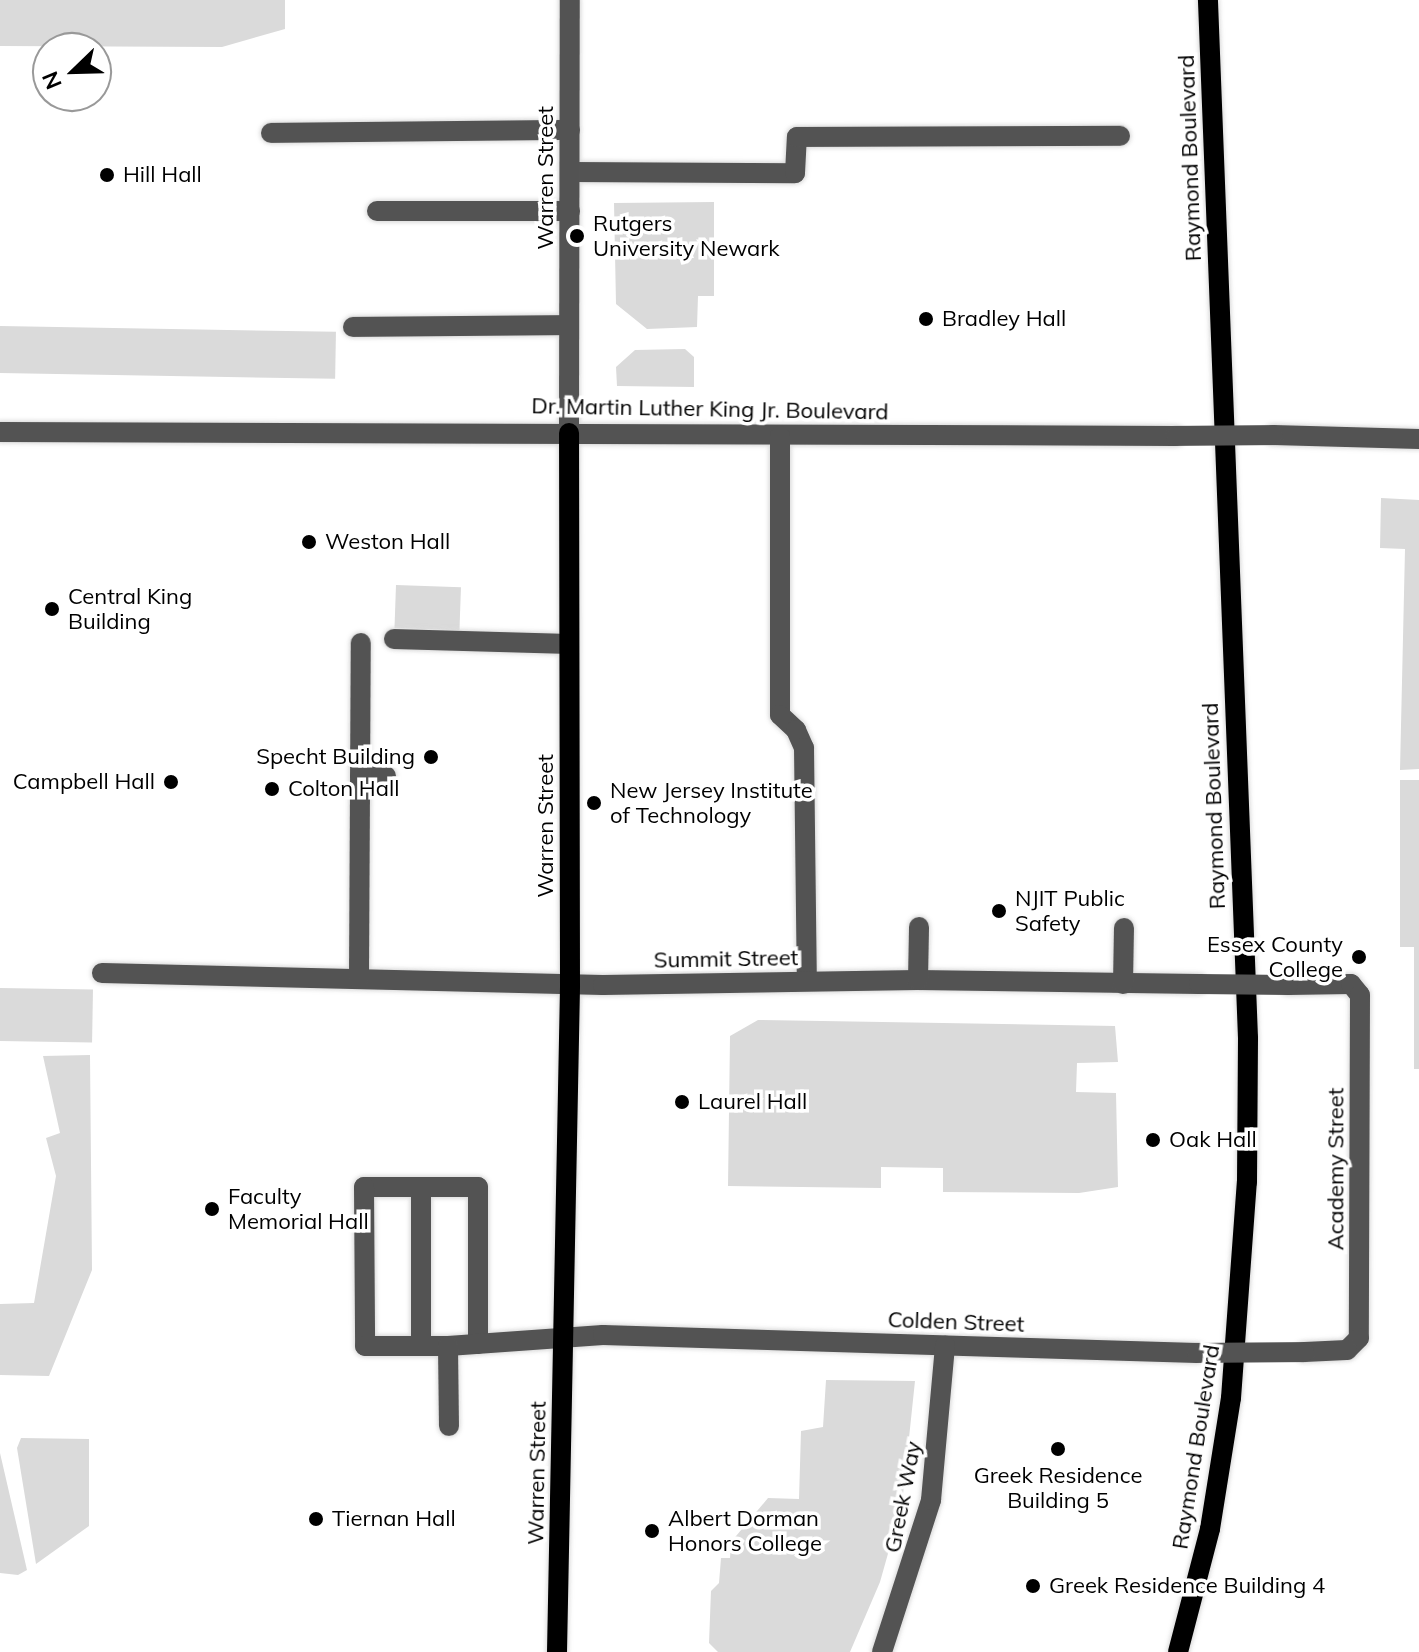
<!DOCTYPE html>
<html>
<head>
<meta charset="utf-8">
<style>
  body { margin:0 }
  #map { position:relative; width:1419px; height:1652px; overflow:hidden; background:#fff; font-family:Mulish,sans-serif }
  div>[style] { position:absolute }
  .green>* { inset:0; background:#dadada; transform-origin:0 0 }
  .roads { filter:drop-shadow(0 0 2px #dbdbdb) drop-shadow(0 0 2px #dbdbdb) }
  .minor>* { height:20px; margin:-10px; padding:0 10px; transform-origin:10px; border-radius:10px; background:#535353 }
  .major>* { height:20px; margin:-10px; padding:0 10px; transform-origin:10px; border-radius:10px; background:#000 }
  .minor-bridge>* { height:20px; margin:-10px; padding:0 10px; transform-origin:10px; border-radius:10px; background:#535353 }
  .dots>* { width:22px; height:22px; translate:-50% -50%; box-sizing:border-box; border:4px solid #fff; border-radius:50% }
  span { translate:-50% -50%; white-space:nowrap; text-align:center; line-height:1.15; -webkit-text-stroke:7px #fff; paint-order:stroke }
  .street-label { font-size:22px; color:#000 }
  .poi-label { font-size:22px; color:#000 }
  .left { translate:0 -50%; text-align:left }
  .right { translate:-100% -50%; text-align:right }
  .north { position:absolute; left:32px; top:32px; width:80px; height:80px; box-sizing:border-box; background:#fff; border:2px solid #999; border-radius:50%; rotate:247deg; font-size:22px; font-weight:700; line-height:32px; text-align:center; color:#000 }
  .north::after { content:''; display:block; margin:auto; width:28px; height:36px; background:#000; clip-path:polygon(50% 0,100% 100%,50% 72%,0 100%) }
</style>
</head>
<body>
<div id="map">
  <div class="green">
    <i style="clip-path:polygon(0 0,285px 0,285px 29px,222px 47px,0 46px)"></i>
    <i style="clip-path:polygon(714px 202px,714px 296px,698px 296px,697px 327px,647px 329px,616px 304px,614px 203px)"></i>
    <i style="left:0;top:326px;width:336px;height:47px;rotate:1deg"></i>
    <i style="clip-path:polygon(685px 349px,694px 357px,694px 387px,617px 386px,616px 367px,635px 350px)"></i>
    <i style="clip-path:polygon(1381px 498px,1419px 500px,1419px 769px,1400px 770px,1405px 549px,1380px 548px)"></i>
    <i style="left:396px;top:585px;width:65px;height:43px;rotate:2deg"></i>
    <i style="clip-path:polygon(1400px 780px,1419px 780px,1419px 1069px,1414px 1069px,1414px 947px,1400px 947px)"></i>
    <i style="left:0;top:988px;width:93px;height:53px;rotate:1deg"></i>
    <i style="clip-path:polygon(758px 1020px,1115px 1026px,1118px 1062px,1077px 1063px,1076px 1092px,1116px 1093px,1118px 1187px,1079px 1193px,943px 1192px,943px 1168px,881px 1167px,881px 1188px,728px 1186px,730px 1036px)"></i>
    <i style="clip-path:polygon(90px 1055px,92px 1270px,49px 1376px,0 1375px,0 1304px,34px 1303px,56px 1176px,46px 1138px,60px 1133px,43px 1056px)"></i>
    <i style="clip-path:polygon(826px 1380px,915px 1381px,902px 1504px,880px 1582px,850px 1652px,718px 1652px,709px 1643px,711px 1591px,719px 1583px,721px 1558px,730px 1558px,731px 1542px,768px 1498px,799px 1499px,801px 1431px,823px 1427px)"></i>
    <i style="clip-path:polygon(21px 1438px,89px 1439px,89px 1526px,36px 1564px,17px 1448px)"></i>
    <i style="clip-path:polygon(0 1453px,27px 1570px,18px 1575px,0 1573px)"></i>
  </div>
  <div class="roads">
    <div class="minor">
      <i style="left:271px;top:133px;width:299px;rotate:-0.6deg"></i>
      <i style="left:570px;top:172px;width:225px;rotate:0.3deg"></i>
      <i style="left:795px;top:173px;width:36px;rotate:-87deg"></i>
      <i style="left:797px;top:137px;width:323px;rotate:-0.2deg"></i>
      <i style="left:377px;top:211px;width:193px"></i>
      <i style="left:353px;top:327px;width:215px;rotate:-0.5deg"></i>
      <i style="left:0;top:432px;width:1176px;rotate:0.19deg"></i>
      <i style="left:569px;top:433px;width:433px;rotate:-89.9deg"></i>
      <i style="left:1273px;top:435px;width:146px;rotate:1.6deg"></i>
      <i style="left:780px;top:436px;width:279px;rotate:90deg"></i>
      <i style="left:780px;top:715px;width:22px;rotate:43deg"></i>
      <i style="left:796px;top:730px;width:20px;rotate:66deg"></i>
      <i style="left:804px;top:748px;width:233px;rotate:89.3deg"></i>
      <i style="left:394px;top:639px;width:175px;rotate:1.6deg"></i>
      <i style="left:360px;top:776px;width:26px"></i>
      <i style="left:102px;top:973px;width:501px;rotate:1.37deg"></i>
      <i style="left:603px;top:985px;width:315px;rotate:-0.9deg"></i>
      <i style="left:918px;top:980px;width:281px;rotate:0.8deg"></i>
      <i style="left:359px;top:979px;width:336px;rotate:-89.7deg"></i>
      <i style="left:918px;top:980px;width:53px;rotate:-88.9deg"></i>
      <i style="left:1123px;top:984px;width:56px;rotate:-89deg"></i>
      <i style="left:1288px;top:985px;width:63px;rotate:-0.9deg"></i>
      <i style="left:1351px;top:984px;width:14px;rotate:51deg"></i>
      <i style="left:1360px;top:995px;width:343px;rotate:90.2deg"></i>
      <i style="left:1359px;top:1338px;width:17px;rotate:135deg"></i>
      <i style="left:1347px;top:1350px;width:43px;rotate:177.3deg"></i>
      <i style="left:421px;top:1187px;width:158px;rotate:90deg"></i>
      <i style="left:478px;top:1344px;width:157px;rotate:-90deg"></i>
      <i style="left:478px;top:1187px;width:114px;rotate:180deg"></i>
      <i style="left:364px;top:1187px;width:159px;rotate:89.6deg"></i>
      <i style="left:365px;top:1346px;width:83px"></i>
      <i style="left:448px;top:1346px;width:155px;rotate:-4.1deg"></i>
      <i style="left:603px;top:1335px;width:594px;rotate:1.74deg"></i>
      <i style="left:448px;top:1346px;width:80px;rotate:89.3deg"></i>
      <i style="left:882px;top:1652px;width:160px;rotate:-72.1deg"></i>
      <i style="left:931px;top:1500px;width:155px;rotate:-84.8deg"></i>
    </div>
    <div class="major">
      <i style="left:557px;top:1652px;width:667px;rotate:-88.88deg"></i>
      <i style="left:570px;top:985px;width:552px;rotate:-90.1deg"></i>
      <i style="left:1178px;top:1652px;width:127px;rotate:-75.4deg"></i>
      <i style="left:1210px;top:1529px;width:133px;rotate:-80.9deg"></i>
      <i style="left:1231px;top:1398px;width:217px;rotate:-85.8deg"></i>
      <i style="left:1247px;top:1182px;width:144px;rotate:-89.6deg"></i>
      <i style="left:1248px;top:1038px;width:1039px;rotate:-92.21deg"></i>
    </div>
  </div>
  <div class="minor-bridge">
    <i style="left:1176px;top:436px;width:97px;rotate:-0.6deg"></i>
    <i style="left:1199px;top:984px;width:89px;rotate:0.6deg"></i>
    <i style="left:1197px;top:1353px;width:107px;rotate:-0.5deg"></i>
  </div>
  <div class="dots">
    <i style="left:107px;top:175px;background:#000"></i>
    <i style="left:577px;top:236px;background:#000"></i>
    <i style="left:926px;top:319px;background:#000"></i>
    <i style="left:309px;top:542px;background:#000"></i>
    <i style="left:52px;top:609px;background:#000"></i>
    <i style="left:431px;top:757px;background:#000"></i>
    <i style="left:171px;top:782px;background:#000"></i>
    <i style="left:272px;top:789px;background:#000"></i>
    <i style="left:594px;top:803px;background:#000"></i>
    <i style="left:999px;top:911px;background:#000"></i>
    <i style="left:1359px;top:957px;background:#000"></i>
    <i style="left:682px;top:1102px;background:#000"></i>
    <i style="left:1153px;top:1140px;background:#000"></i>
    <i style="left:212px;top:1209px;background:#000"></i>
    <i style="left:1058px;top:1449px;background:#000"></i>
    <i style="left:316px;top:1519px;background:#000"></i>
    <i style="left:652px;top:1531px;background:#000"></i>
    <i style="left:1033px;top:1586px;background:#000"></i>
  </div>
  <div class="street-label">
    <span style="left:1190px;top:158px;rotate:-92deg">Raymond Boulevard</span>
    <span style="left:546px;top:178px;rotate:-90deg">Warren Street</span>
    <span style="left:710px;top:409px;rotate:1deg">Dr. Martin Luther King Jr. Boulevard</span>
    <span style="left:1214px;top:806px;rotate:-92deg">Raymond Boulevard</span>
    <span style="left:546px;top:826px;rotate:-90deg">Warren Street</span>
    <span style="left:726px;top:959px;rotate:-1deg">Summit Street</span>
    <span style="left:1336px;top:1169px;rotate:-90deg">Academy Street</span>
    <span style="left:956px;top:1322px;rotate:2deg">Colden Street</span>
    <span style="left:1196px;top:1447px;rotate:-81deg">Raymond Boulevard</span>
    <span style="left:537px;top:1473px;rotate:-89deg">Warren Street</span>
    <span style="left:903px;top:1497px;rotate:-79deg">Greek Way</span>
  </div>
  <div class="poi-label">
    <span class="left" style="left:123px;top:175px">Hill Hall</span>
    <span class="left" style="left:593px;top:236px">Rutgers<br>University Newark</span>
    <span class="left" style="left:942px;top:319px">Bradley Hall</span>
    <span class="left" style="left:325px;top:542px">Weston Hall</span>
    <span class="left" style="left:68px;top:609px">Central King<br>Building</span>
    <span class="right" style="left:415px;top:757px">Specht Building</span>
    <span class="right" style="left:155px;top:782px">Campbell Hall</span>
    <span class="left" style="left:288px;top:789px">Colton Hall</span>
    <span class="left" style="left:610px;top:803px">New Jersey Institute<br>of Technology</span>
    <span class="left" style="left:1015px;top:911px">NJIT Public<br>Safety</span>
    <span class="right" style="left:1343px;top:957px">Essex County<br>College</span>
    <span class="left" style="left:698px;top:1102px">Laurel Hall</span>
    <span class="left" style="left:1169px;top:1140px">Oak Hall</span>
    <span class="left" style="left:228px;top:1209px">Faculty<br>Memorial Hall</span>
    <span style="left:1058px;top:1488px">Greek Residence<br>Building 5</span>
    <span class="left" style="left:668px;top:1531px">Albert Dorman<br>Honors College</span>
    <span class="left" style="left:332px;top:1519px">Tiernan Hall</span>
    <span class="left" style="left:1049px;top:1586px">Greek Residence Building 4</span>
  </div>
  <div class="north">N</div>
</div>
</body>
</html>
